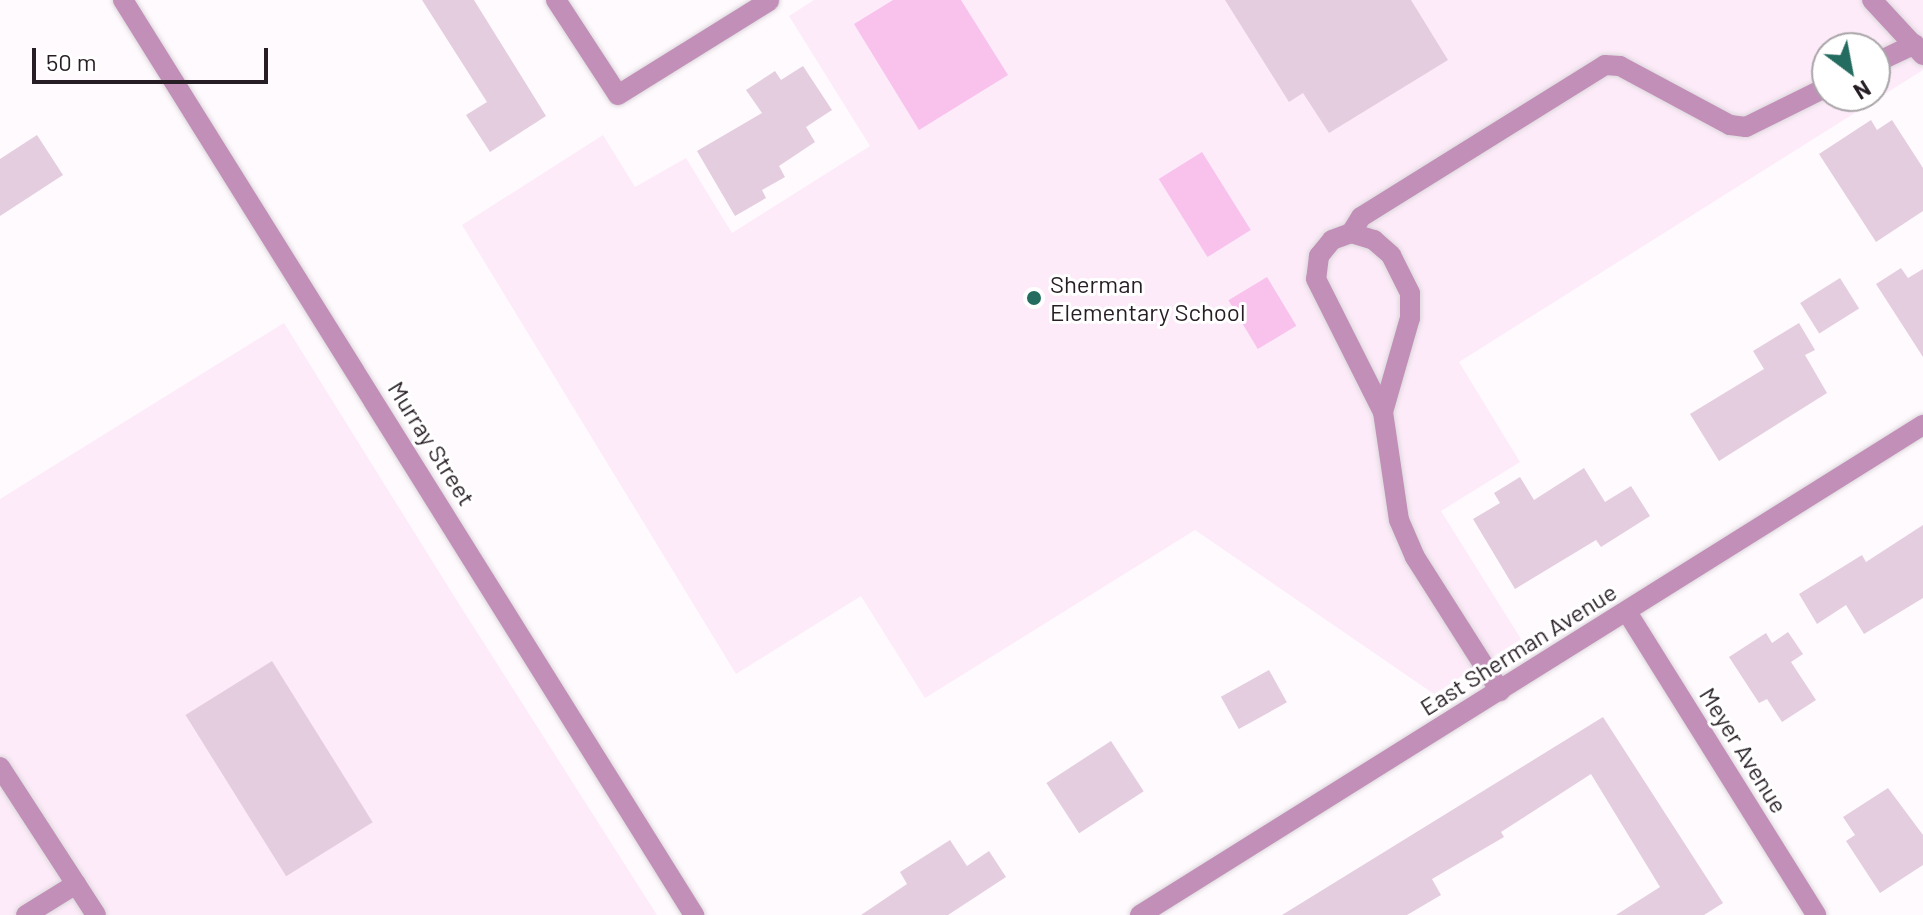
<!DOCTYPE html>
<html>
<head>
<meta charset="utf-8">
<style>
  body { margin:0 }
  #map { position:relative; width:1923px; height:915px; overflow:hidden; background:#fffafe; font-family:Barlow,sans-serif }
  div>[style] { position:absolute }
  .built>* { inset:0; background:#fdebf9 }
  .green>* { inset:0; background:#f8c2ed; transform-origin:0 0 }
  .building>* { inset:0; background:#e4cddf; transform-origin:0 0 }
  .roads { filter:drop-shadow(0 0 2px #dcd7db) drop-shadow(0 0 2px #dcd7db) }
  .minor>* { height:20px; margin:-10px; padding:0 10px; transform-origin:10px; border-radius:10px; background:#c28fb8 }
  .dots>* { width:22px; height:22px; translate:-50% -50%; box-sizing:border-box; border:4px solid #fff; border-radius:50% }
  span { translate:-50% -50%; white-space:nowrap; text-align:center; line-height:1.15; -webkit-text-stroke:6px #fff; paint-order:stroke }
  .poi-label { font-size:24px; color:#271e25 }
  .left { translate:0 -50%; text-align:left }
  .street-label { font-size:24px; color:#271e25 }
  .north { position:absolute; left:1811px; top:32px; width:80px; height:80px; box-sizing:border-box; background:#fff; border:2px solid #a9a5a8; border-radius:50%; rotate:148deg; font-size:22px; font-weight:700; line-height:32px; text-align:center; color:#271e25 }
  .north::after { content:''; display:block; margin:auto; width:28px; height:36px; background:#246b60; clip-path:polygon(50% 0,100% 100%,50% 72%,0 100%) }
  .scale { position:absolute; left:32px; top:48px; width:236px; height:36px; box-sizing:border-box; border:4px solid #271e25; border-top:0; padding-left:10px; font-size:24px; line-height:28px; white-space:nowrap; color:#271e25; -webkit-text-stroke:6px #fff; paint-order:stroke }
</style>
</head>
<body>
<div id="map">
  <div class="built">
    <i style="clip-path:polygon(evenodd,814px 0,1923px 0,1923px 70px,1459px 362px,1520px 462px,1441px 511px,1521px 639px,1434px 694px,1195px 530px,925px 698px,861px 596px,736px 674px,462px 225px,603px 135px,635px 187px,686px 158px,732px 233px,870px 146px,789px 16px,814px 0,1827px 48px,1875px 48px,1875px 96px,1827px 96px,1827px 48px)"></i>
    <i style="clip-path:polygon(284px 323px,454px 596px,657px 915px,0 915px,0 499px)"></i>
  </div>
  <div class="green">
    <i style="clip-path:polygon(893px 0,961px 0,1008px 75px,919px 130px,854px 24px)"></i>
    <i style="left:1202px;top:152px;width:92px;height:51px;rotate:58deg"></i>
    <i style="left:1267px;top:277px;width:57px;height:45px;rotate:59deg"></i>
  </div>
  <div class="building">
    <i style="clip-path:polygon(422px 0,474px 0,546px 116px,490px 152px,466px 115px,487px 102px)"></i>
    <i style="clip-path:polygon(1225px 0,1411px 0,1448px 60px,1329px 133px,1303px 93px,1289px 102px)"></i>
    <i style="clip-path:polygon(803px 66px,832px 110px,806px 127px,815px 142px,779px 166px,785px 177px,762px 190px,766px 198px,735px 216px,697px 151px,762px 113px,746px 90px,775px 71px,781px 80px)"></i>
    <i style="clip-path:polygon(1871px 120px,1877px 130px,1892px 120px,1923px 168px,1923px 211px,1876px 242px,1819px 154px)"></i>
    <i style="clip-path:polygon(37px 135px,63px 175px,0 216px,0 159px)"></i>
    <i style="clip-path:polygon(1901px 268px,1908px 278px,1923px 269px,1923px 357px,1876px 284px)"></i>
    <i style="left:1840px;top:278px;width:36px;height:47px;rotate:58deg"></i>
    <i style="clip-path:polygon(1799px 323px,1815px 350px,1805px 355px,1827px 393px,1719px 461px,1690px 414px,1764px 369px,1753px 351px)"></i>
    <i style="clip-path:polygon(1584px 468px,1605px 502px,1631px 486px,1650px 516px,1601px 547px,1596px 540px,1515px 589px,1473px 519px,1500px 503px,1494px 493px,1520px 477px,1534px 500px)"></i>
    <i style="clip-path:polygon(1923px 525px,1923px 598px,1864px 634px,1846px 605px,1817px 624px,1799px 594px,1862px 555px,1866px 562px)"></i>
    <i style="clip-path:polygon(1788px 632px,1803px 654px,1791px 662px,1816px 700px,1782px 722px,1767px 699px,1759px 703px,1729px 657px,1766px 633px,1772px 643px)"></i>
    <i style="left:272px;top:661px;width:190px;height:102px;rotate:58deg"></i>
    <i style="left:1269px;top:670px;width:37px;height:55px;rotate:61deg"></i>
    <i style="clip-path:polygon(1603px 717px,1723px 903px,1704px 915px,1616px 915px,1660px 887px,1591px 774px,1501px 832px,1504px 837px,1432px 879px,1441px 895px,1407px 915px,1282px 915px)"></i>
    <i style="left:1111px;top:741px;width:60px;height:77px;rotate:57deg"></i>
    <i style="clip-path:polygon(1888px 788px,1923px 835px,1923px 865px,1880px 893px,1846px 841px,1855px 835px,1843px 817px)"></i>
    <i style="clip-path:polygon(950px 840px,967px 866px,989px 851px,1006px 877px,948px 915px,861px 915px,907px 884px,900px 872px)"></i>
  </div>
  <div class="roads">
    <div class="minor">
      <i style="left:123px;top:0;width:1079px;rotate:58.03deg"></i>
      <i style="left:556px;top:0;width:113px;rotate:56.9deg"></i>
      <i style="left:618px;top:95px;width:178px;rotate:-31.9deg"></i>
      <i style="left:1872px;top:0;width:75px;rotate:47.2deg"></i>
      <i style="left:1875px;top:63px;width:44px;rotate:-25.4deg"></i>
      <i style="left:1351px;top:233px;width:19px;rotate:-58deg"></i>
      <i style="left:1361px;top:217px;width:287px;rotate:-31.9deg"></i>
      <i style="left:1605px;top:65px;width:15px;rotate:4deg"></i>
      <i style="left:1620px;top:66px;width:125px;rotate:28.2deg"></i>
      <i style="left:1730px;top:125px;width:16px;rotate:7deg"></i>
      <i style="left:1746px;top:127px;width:90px;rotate:-26.3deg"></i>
      <i style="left:1383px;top:412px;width:98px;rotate:-74deg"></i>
      <i style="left:1410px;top:318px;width:25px;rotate:-90deg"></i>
      <i style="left:1410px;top:293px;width:42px;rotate:-116.6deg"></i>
      <i style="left:1391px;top:255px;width:23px;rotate:-139deg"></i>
      <i style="left:1374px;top:240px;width:24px;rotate:-163deg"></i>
      <i style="left:1351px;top:233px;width:20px;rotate:160deg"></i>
      <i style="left:1332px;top:240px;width:21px;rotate:129deg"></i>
      <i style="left:1319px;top:256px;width:23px;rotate:97deg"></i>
      <i style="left:1316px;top:279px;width:149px;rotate:63.3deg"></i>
      <i style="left:1383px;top:412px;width:109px;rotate:81.6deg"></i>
      <i style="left:1399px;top:520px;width:40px;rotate:66.6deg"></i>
      <i style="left:1415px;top:557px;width:159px;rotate:57.6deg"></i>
      <i style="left:1627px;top:612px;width:357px;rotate:58deg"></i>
      <i style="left:0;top:767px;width:176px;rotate:57deg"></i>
      <i style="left:26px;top:915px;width:59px;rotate:-31.8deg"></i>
      <i style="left:1140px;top:915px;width:924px;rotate:-32.04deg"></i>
    </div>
  </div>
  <div class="dots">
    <i style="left:1034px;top:298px;background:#246b60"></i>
  </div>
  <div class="poi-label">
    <span class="left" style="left:1050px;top:298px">Sherman<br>Elementary School</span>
  </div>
  <div class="street-label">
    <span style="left:432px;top:443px;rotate:58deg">Murray Street</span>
    <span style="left:1518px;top:649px;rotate:-32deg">East Sherman Avenue</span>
    <span style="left:1744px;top:750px;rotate:58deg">Meyer Avenue</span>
  </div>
  <div class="north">N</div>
  <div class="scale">50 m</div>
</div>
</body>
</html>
